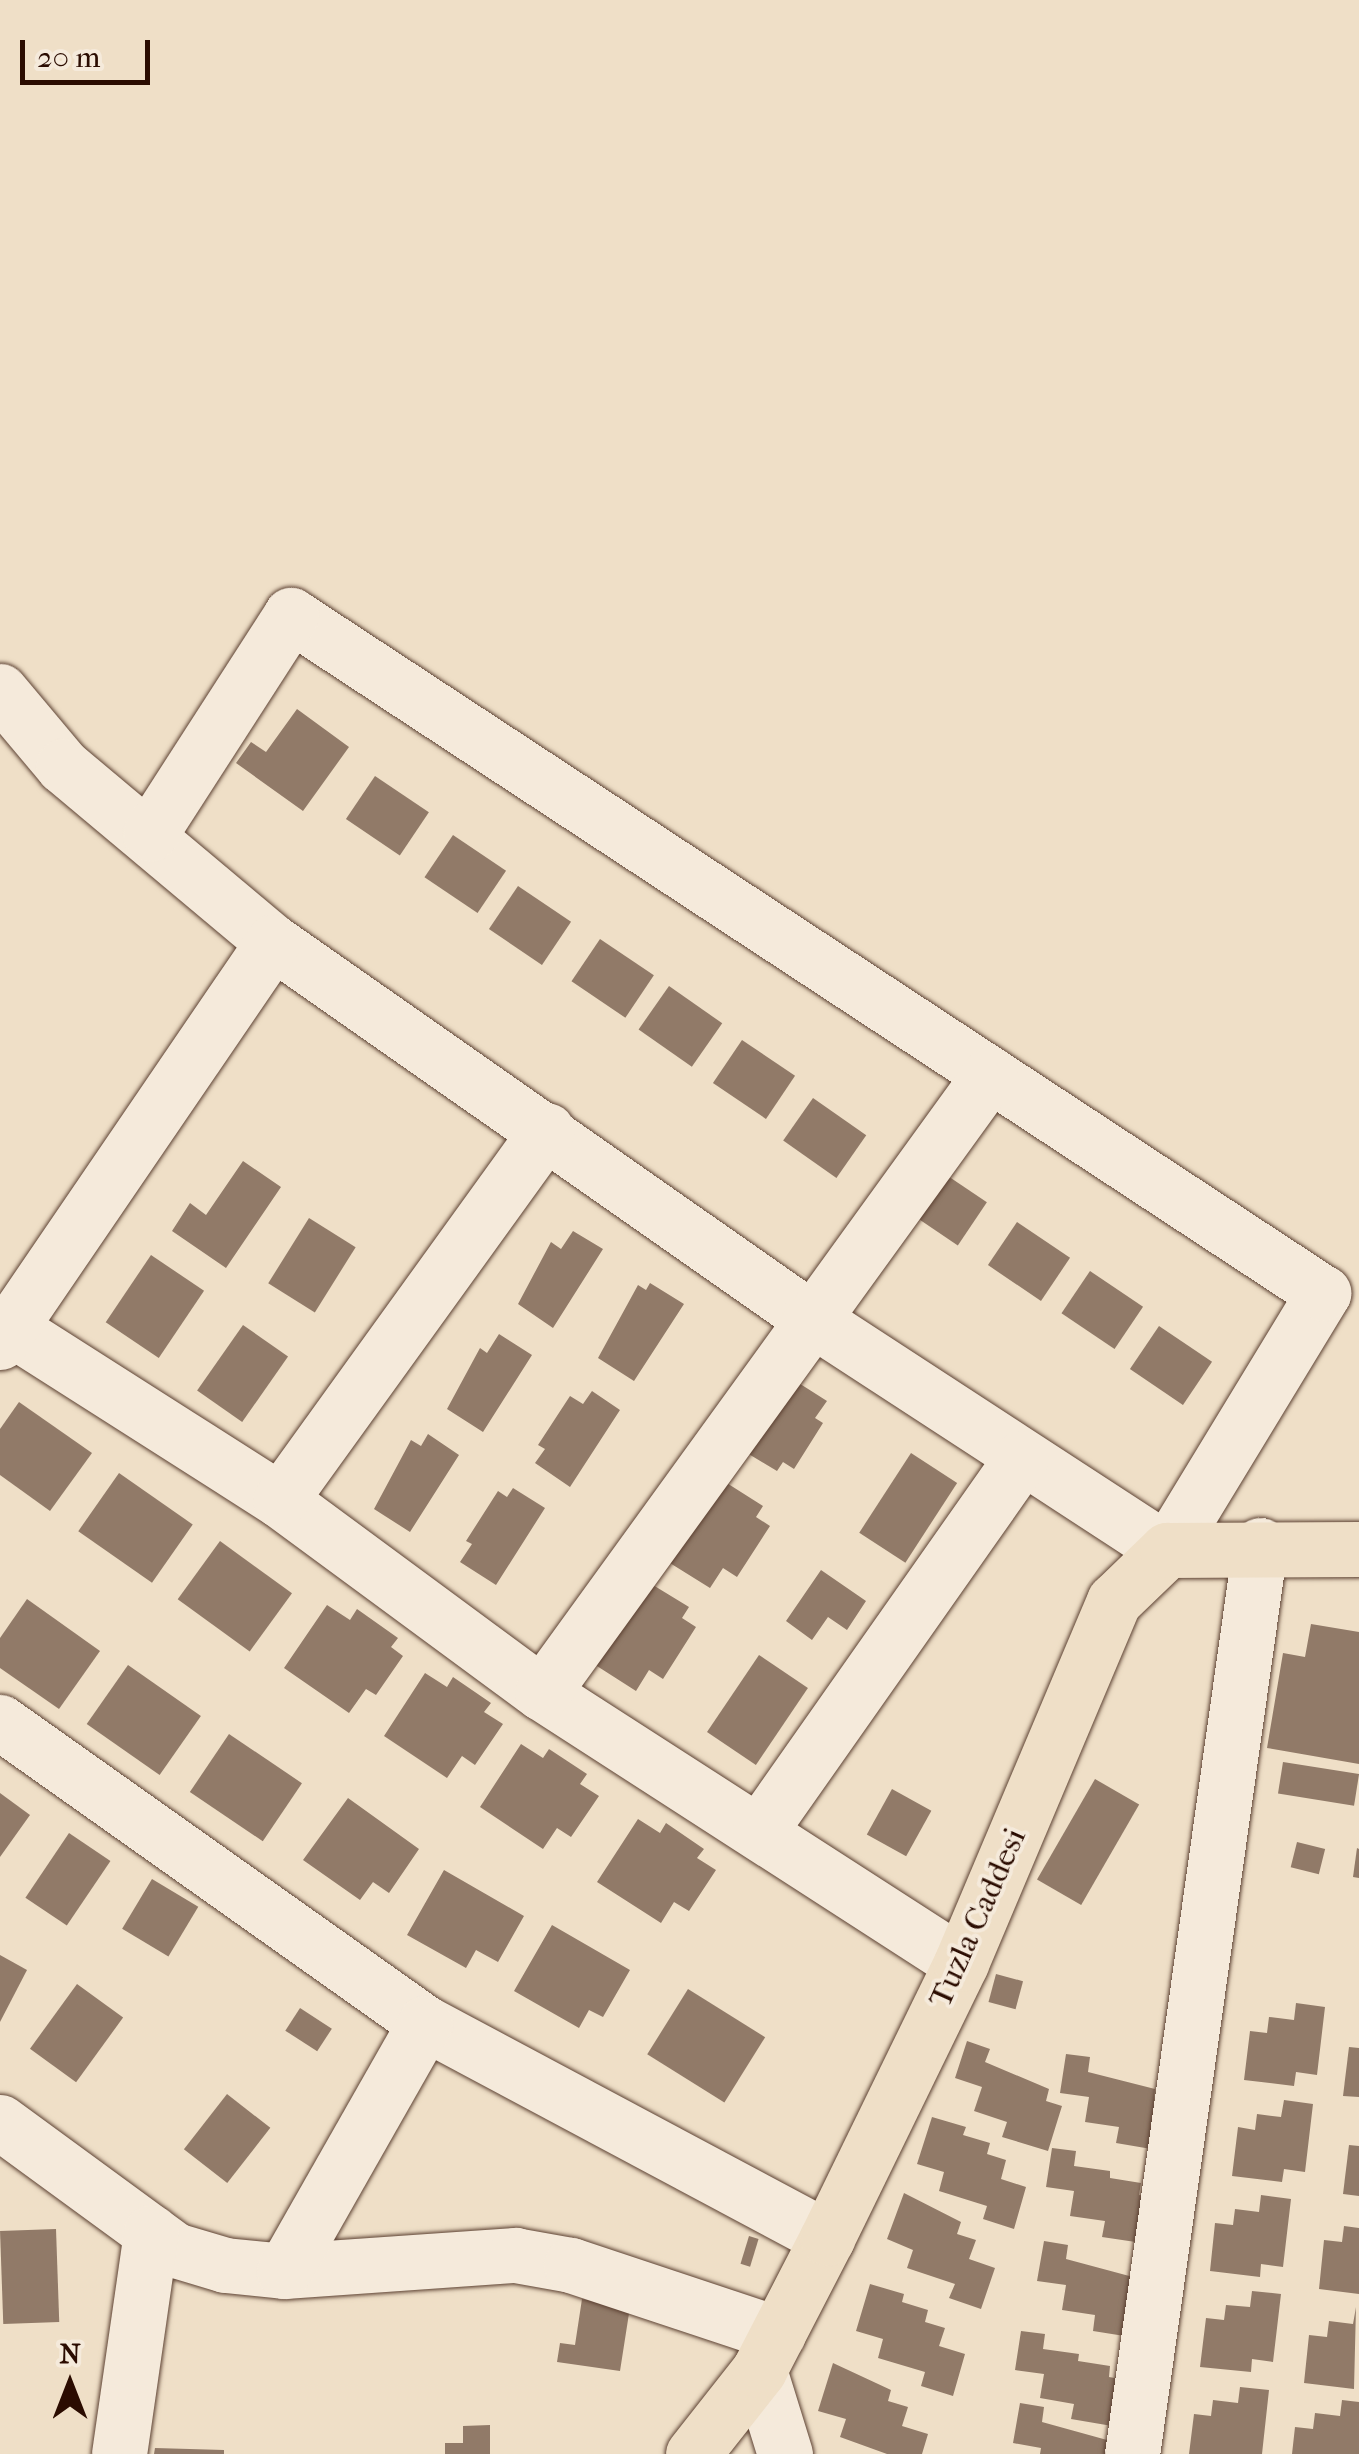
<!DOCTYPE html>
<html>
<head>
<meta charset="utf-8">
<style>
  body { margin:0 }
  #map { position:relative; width:1359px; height:2454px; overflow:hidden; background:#efdfc7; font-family:"IM FELL French Canon",serif }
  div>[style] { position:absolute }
  .building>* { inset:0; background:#917a68; transform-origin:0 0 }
  .roads { filter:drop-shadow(0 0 2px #5c4132) drop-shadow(0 0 2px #5c4132) }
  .minor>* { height:55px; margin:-27.5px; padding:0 27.5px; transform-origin:27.5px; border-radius:27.5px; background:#f5eadb }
  .major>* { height:55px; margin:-27.5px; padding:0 27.5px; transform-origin:27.5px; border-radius:27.5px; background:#efdfc7 }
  span { translate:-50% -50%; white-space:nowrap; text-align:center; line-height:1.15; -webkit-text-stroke:8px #f5eadb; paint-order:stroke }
  .street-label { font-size:32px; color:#2b0c01 }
  .north { position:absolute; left:20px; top:2334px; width:100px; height:100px; -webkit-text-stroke:8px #f5eadb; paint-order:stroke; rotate:0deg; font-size:28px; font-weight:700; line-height:40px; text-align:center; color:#2b0c01 }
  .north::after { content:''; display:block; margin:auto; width:35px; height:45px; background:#2b0c01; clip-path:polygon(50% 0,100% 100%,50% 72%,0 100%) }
  .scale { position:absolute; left:20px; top:40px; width:130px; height:45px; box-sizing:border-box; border:5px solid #2b0c01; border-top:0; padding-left:12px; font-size:30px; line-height:35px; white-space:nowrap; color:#2b0c01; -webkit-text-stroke:8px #f5eadb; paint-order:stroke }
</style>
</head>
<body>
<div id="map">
  <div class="building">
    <i style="clip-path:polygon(297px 709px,349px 747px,303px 811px,236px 763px,251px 742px,266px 752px)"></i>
    <i style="left:375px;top:776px;width:65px;height:52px;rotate:34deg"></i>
    <i style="left:453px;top:835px;width:64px;height:51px;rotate:34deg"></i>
    <i style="left:518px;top:886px;width:64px;height:52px;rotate:34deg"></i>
    <i style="left:600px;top:939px;width:65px;height:51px;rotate:34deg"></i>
    <i style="left:669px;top:986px;width:65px;height:53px;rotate:35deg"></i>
    <i style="left:742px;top:1040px;width:64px;height:52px;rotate:34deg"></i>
    <i style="left:813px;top:1098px;width:65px;height:52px;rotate:35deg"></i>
    <i style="clip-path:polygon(243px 1161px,281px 1187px,226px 1268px,172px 1231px,190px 1203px,206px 1215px)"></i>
    <i style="left:933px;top:1166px;width:65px;height:52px;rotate:34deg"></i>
    <i style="left:309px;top:1218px;width:55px;height:77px;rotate:32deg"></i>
    <i style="left:1017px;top:1222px;width:64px;height:52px;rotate:34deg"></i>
    <i style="clip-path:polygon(573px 1231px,603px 1249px,553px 1328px,518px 1304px,551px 1242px,561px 1249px)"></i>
    <i style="left:151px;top:1255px;width:64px;height:81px;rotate:34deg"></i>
    <i style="left:1090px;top:1271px;width:64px;height:51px;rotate:34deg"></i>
    <i style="clip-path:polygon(650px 1283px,684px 1304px,634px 1381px,598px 1358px,638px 1285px,646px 1290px)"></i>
    <i style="left:243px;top:1325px;width:55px;height:80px;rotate:35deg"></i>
    <i style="left:1159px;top:1326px;width:64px;height:52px;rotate:34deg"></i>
    <i style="clip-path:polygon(499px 1334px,532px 1355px,483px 1432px,447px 1409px,480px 1348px,487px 1353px)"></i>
    <i style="clip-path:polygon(794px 1380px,827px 1401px,815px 1418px,823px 1423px,794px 1469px,783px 1462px,777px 1471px,747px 1453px)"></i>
    <i style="clip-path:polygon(592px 1391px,620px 1410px,570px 1487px,535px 1463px,545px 1449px,538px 1445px,570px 1396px,583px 1404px)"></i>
    <i style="clip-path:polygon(19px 1402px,92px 1453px,50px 1511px,0 1475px,0 1429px)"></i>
    <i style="clip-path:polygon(428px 1434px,459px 1455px,410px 1532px,374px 1509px,411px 1440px,421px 1446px)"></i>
    <i style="left:911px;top:1453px;width:55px;height:95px;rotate:33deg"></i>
    <i style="left:119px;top:1473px;width:90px;height:71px;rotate:35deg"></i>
    <i style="clip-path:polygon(722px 1480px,763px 1506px,756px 1517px,770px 1526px,737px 1577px,723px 1568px,710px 1588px,649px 1550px)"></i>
    <i style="clip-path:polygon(513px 1488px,545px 1508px,496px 1585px,460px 1562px,472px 1544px,466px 1541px,498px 1491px,507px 1497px)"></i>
    <i style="left:220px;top:1541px;width:89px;height:72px;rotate:36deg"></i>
    <i style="clip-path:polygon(821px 1570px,866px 1601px,847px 1630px,828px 1617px,812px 1640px,786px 1621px)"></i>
    <i style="clip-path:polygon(648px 1582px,689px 1607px,682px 1618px,696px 1627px,663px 1679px,649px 1670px,636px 1691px,575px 1652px)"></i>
    <i style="clip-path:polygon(27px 1599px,100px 1651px,59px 1709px,0 1668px,0 1638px)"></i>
    <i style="clip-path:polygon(327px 1605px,350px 1620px,357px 1609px,398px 1638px,391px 1647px,403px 1656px,376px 1695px,366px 1689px,349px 1713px,284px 1668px)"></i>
    <i style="clip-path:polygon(1311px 1624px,1359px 1632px,1359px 1764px,1267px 1748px,1283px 1653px,1305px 1657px)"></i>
    <i style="left:759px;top:1655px;width:59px;height:93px;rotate:34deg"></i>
    <i style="left:128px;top:1665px;width:89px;height:72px;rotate:35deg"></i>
    <i style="clip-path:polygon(425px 1673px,447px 1687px,453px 1677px,491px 1703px,484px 1712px,503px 1724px,475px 1765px,462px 1756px,447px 1778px,384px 1736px)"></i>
    <i style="left:229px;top:1734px;width:88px;height:70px;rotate:34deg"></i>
    <i style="clip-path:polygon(521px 1744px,543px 1758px,549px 1749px,587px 1774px,580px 1784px,599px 1796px,571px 1837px,557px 1828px,543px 1849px,480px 1807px)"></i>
    <i style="left:1283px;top:1762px;width:77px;height:32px;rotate:9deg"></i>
    <i style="left:1095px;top:1779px;width:51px;height:116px;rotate:30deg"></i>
    <i style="left:892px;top:1789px;width:45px;height:52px;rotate:29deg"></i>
    <i style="clip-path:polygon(0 1793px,30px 1815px,0 1857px)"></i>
    <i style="clip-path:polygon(348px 1798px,419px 1849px,389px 1893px,373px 1882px,360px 1900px,303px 1860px)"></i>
    <i style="clip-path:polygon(638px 1819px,660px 1833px,666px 1823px,704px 1849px,697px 1858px,716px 1870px,689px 1911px,674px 1902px,661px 1923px,597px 1882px)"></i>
    <i style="left:69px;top:1833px;width:50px;height:78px;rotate:34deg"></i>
    <i style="left:1297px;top:1842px;width:29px;height:26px;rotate:14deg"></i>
    <i style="clip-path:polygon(1357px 1848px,1359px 1849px,1359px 1878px,1353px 1877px)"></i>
    <i style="clip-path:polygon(444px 1870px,524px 1916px,498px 1962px,476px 1950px,466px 1968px,407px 1935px)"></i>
    <i style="left:152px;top:1879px;width:54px;height:58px;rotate:31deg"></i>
    <i style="clip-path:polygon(552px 1925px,630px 1970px,603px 2017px,589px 2010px,579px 2028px,514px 1991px)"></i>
    <i style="clip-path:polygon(0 1955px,27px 1970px,0 2022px)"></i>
    <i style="left:996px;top:1974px;width:28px;height:29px;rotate:15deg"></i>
    <i style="left:77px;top:1984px;width:57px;height:80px;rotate:36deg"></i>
    <i style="left:688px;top:1989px;width:91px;height:77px;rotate:32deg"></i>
    <i style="clip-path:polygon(1296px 2003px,1325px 2007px,1317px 2075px,1296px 2072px,1294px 2086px,1244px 2080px,1250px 2031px,1267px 2033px,1269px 2017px,1294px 2020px)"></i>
    <i style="left:300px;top:2008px;width:38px;height:27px;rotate:33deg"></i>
    <i style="clip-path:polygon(967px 2041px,990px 2049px,985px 2062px,1049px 2089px,1046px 2101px,1062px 2106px,1048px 2151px,1002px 2137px,1007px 2122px,974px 2111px,982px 2087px,955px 2078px)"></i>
    <i style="clip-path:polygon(1349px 2047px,1359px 2048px,1359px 2097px,1343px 2096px)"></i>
    <i style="clip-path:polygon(1066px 2054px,1090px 2057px,1088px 2072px,1155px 2089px,1154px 2101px,1171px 2104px,1163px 2151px,1116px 2143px,1119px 2127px,1085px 2122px,1089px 2097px,1060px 2093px)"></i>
    <i style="left:227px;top:2094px;width:55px;height:70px;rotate:38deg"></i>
    <i style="clip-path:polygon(1284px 2100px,1313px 2104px,1305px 2172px,1284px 2169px,1282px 2182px,1232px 2176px,1238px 2127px,1255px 2130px,1257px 2114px,1281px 2117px)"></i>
    <i style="clip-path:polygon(932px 2117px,966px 2127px,963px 2135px,990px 2143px,987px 2154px,1006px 2160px,1001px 2179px,1026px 2187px,1014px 2229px,983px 2219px,987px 2206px,939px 2191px,944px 2172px,917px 2164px)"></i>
    <i style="clip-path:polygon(1349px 2145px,1359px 2146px,1359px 2196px,1343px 2194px)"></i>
    <i style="clip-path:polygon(1052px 2148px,1076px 2151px,1074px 2166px,1110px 2171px,1110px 2178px,1141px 2183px,1139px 2195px,1157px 2197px,1149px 2244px,1102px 2237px,1105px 2221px,1070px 2216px,1074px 2191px,1046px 2187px)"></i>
    <i style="clip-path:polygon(904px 2193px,961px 2222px,957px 2234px,976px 2240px,969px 2259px,995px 2268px,981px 2309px,949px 2298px,955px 2284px,907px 2268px,913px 2250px,887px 2239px)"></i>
    <i style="clip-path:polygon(1261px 2195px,1291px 2199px,1283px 2267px,1261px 2264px,1260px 2277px,1210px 2271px,1215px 2223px,1233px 2225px,1235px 2209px,1259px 2212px)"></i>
    <i style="clip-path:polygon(1344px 2226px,1359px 2228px,1359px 2294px,1319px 2289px,1324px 2240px,1342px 2242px)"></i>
    <i style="left:56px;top:2229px;width:93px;height:56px;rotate:88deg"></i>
    <i style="left:749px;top:2236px;width:10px;height:29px;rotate:17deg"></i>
    <i style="clip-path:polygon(1044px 2241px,1068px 2245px,1066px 2259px,1133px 2277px,1137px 2338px,1093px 2331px,1095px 2315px,1062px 2310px,1066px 2285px,1037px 2281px)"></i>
    <i style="clip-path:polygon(870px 2284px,904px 2294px,902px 2302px,928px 2310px,925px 2322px,945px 2328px,939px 2346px,965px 2354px,953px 2396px,921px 2386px,925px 2372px,878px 2358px,883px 2339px,856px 2331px)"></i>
    <i style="clip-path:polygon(1252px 2291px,1281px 2294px,1273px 2362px,1252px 2359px,1251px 2372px,1200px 2367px,1206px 2318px,1224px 2320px,1226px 2305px,1250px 2307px)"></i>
    <i style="clip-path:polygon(582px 2299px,630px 2307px,620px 2371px,557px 2362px,560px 2343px,575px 2345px)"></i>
    <i style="clip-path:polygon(1356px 2307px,1354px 2389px,1304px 2383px,1309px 2335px,1327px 2337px,1329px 2321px,1353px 2324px)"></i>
    <i style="clip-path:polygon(1021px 2331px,1045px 2334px,1043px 2349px,1079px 2354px,1078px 2361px,1110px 2366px,1109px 2377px,1126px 2380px,1118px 2427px,1071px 2419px,1074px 2404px,1040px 2398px,1044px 2374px,1015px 2370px)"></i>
    <i style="clip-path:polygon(833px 2363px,891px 2390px,888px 2401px,908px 2407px,902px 2426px,928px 2434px,922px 2454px,887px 2454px,840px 2437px,846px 2419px,818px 2411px)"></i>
    <i style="clip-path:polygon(1240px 2387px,1269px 2390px,1262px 2454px,1189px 2454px,1194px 2414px,1211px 2416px,1213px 2400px,1238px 2403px)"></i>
    <i style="clip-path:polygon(1342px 2400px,1359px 2402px,1359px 2454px,1292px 2454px,1295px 2427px,1313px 2429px,1315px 2413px,1340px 2416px)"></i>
    <i style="clip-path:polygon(1020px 2403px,1044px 2407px,1042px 2422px,1107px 2440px,1105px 2454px,1040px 2454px,1041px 2448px,1013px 2443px)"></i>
    <i style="clip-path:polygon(490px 2425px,490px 2454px,445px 2454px,445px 2443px,463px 2443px,463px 2426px)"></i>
    <i style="clip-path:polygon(155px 2448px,224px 2450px,224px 2454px,154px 2454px)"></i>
  </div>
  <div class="roads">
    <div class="minor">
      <i style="left:0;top:691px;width:98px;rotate:50deg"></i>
      <i style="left:63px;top:766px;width:274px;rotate:40deg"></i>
      <i style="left:273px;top:942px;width:654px;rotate:34.98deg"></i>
      <i style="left:809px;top:1317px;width:427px;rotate:33.1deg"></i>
      <i style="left:1167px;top:1550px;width:301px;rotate:-58.7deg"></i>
      <i style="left:1323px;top:1293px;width:1235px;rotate:-146.7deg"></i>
      <i style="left:291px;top:615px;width:260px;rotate:122.8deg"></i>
      <i style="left:10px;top:1328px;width:320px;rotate:32.5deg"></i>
      <i style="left:280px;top:1500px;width:325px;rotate:36.4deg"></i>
      <i style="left:542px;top:1693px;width:498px;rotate:32.8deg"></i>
      <i style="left:0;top:1342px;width:484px;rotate:-55.7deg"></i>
      <i style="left:280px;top:1500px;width:456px;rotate:-54.2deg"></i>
      <i style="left:542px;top:1693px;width:764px;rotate:-54.1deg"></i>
      <i style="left:0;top:1722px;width:521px;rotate:35.31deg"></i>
      <i style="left:425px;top:2023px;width:456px;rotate:28.1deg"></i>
      <i style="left:760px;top:1830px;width:454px;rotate:-54.9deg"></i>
      <i style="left:0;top:2122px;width:217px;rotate:36.2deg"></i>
      <i style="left:175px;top:2250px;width:52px;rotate:16.7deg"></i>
      <i style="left:225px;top:2265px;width:59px;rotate:5.8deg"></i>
      <i style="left:284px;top:2271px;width:232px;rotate:-4deg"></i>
      <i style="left:515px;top:2255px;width:57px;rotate:10.1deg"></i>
      <i style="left:571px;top:2265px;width:218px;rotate:18.4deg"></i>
      <i style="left:284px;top:2271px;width:285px;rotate:-60.4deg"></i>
      <i style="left:759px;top:2370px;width:88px;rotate:72.8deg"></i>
      <i style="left:119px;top:2454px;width:224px;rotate:-81.8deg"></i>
      <i style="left:1132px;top:2454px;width:918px;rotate:-81.98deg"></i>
    </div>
    <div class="major">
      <i style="left:693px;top:2454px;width:107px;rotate:-51.8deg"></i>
      <i style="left:759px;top:2370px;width:148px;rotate:-62.7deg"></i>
      <i style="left:827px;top:2238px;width:306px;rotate:-64deg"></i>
      <i style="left:961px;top:1963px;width:393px;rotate:-67.1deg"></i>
      <i style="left:1114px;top:1601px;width:74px;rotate:-43.9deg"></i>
      <i style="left:1167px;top:1550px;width:192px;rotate:-0.3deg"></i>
    </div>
  </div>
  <div class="street-label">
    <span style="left:978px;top:1918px;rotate:-66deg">Tuzla Caddesi</span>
  </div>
  <div class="north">N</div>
  <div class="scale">20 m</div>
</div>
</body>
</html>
